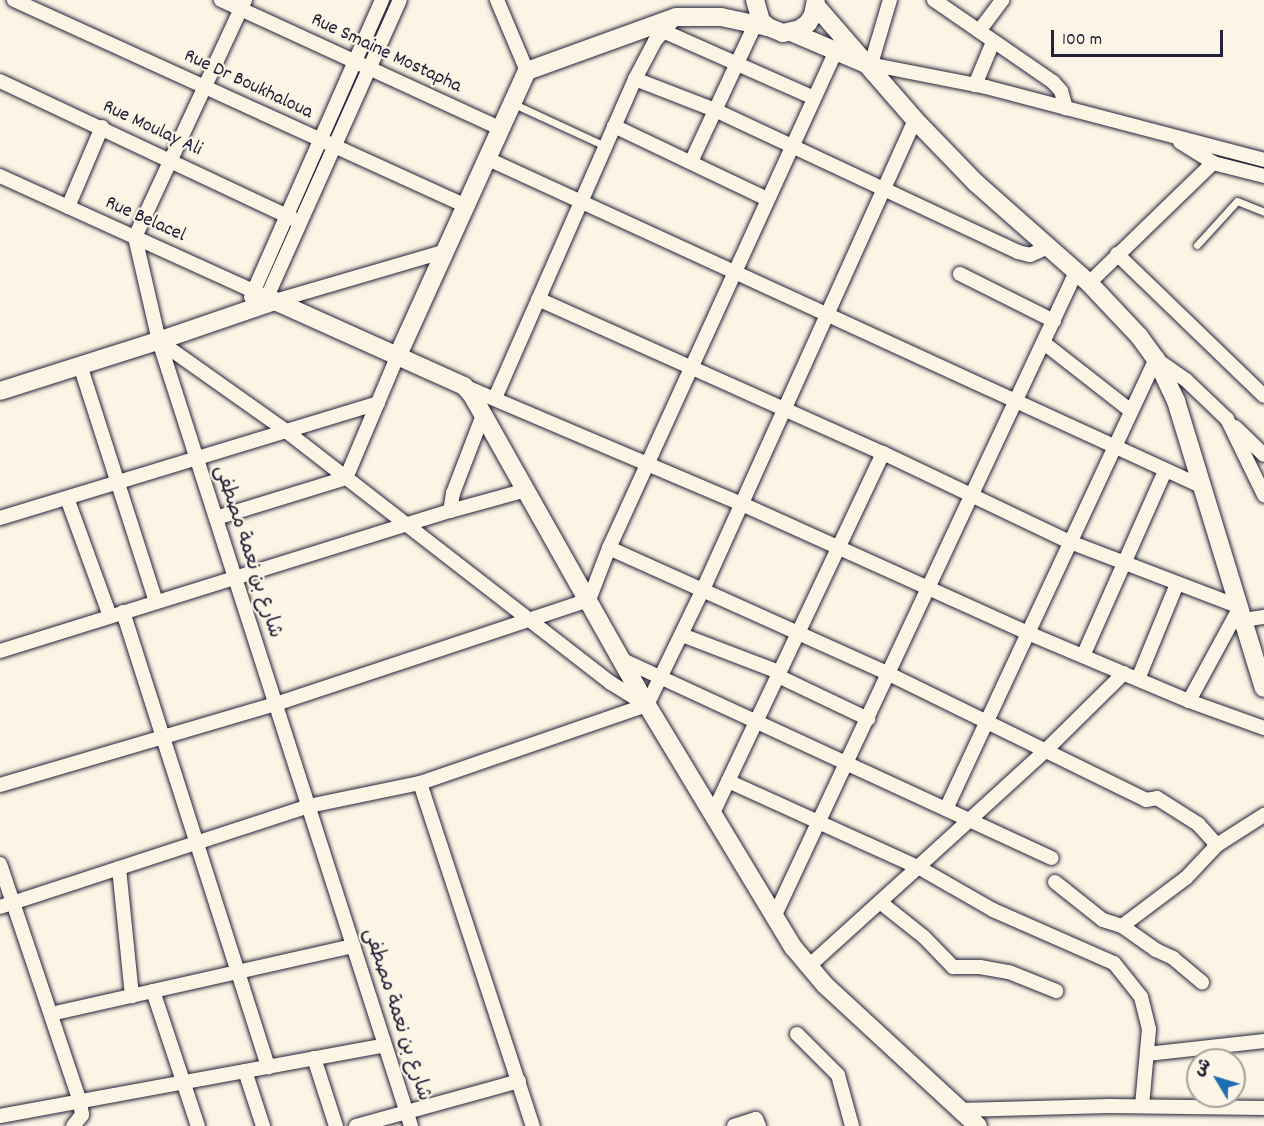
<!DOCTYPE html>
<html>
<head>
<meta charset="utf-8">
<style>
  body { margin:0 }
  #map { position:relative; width:1264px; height:1126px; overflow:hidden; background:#fcf5e5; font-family:Dekko,"Playpen Sans Arabic",sans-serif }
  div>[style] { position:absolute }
  .roads { filter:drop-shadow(0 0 2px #22223b) drop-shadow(0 0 2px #22223b) }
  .lane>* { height:7px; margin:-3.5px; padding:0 3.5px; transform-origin:3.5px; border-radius:3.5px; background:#fcf5e5 }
  .street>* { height:14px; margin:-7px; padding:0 7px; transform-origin:7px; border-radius:7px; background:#fcf5e5 }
  .secondary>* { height:18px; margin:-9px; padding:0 9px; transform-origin:9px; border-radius:9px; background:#fcf5e5 }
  span { translate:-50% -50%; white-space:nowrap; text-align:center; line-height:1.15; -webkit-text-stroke:4.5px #fcf5e5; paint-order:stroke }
  .street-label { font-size:20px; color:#22223b }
  .north { position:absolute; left:1186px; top:1048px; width:60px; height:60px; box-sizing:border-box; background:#fcf5e5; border:2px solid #a5a1a1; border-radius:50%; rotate:308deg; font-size:16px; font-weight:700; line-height:24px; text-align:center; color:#22223b }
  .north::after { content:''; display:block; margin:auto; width:21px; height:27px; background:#1f6fb2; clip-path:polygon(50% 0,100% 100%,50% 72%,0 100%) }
  .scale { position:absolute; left:1051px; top:30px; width:172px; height:27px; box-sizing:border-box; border:3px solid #22223b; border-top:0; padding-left:8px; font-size:18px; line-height:21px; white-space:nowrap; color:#22223b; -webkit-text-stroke:4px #fcf5e5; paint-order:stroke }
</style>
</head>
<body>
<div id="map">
  <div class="roads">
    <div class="lane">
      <i style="left:514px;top:104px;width:100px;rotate:24.8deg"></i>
      <i style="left:1197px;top:245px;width:59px;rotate:-47.7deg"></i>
      <i style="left:1237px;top:201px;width:29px;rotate:22deg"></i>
    </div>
    <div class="street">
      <i style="left:14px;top:0;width:496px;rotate:24.5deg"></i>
      <i style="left:221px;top:0;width:309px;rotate:24.7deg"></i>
      <i style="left:245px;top:0;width:261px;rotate:114.9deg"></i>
      <i style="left:135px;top:237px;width:107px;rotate:77deg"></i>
      <i style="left:159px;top:341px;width:824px;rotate:72.2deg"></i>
      <i style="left:497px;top:0;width:77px;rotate:67.1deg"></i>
      <i style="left:934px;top:0;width:145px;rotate:34.6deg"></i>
      <i style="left:1053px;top:82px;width:12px;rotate:48deg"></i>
      <i style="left:1061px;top:91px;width:18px;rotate:74deg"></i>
      <i style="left:663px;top:31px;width:165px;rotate:23.9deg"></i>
      <i style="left:979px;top:31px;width:39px;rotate:-53deg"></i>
      <i style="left:864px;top:63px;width:124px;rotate:11.1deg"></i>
      <i style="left:986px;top:87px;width:287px;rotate:14.7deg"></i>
      <i style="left:871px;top:64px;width:67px;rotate:-73.5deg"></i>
      <i style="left:635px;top:79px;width:86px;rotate:21.2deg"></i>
      <i style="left:715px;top:110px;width:335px;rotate:25.1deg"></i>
      <i style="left:1018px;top:252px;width:12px;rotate:14deg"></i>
      <i style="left:1030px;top:255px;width:20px;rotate:-24deg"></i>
      <i style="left:0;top:81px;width:331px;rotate:25.2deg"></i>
      <i style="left:975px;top:85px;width:47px;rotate:-67.3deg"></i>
      <i style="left:614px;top:126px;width:170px;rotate:25.5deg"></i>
      <i style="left:1180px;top:142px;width:39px;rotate:32deg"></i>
      <i style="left:1213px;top:163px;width:53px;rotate:14.3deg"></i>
      <i style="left:488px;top:159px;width:784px;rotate:24.64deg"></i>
      <i style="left:691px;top:162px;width:151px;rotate:-65deg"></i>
      <i style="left:0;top:176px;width:302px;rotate:24.4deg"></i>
      <i style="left:275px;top:301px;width:175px;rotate:-16.3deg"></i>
      <i style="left:68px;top:207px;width:87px;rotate:-67deg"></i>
      <i style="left:1117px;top:254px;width:204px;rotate:44deg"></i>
      <i style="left:960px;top:274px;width:105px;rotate:26.6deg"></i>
      <i style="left:1089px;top:283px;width:173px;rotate:-44.1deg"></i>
      <i style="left:251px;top:297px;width:325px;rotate:-66.2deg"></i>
      <i style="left:267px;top:297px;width:325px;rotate:-65.9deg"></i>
      <i style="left:538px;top:299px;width:378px;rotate:24.1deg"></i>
      <i style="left:883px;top:453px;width:207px;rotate:25.5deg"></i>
      <i style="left:1070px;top:542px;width:182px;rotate:20.9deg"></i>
      <i style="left:1240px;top:607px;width:107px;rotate:118.5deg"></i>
      <i style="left:159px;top:341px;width:156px;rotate:35.3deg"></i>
      <i style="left:286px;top:431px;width:411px;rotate:37.8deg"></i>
      <i style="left:611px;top:683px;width:40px;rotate:32deg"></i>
      <i style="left:1044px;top:343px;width:110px;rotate:38deg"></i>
      <i style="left:80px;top:365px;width:249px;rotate:72.2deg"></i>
      <i style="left:466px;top:387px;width:300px;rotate:23deg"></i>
      <i style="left:742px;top:504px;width:314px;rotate:24.3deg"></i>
      <i style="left:1028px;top:633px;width:175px;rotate:22.9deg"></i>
      <i style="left:1189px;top:701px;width:80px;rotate:19.8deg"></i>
      <i style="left:495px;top:398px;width:348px;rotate:-66.3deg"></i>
      <i style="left:635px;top:79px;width:43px;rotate:-62.2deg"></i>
      <i style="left:655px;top:41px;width:30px;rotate:-49deg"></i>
      <i style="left:483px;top:415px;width:84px;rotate:111deg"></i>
      <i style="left:453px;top:493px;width:18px;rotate:99deg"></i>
      <i style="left:450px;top:511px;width:79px;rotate:-15.4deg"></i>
      <i style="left:1235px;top:427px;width:40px;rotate:44deg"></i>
      <i style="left:67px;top:498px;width:126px;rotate:70deg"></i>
      <i style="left:0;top:518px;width:395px;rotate:-16.9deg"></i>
      <i style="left:216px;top:518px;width:136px;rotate:-17.1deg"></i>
      <i style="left:346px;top:478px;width:134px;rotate:-67.1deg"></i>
      <i style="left:609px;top:548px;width:307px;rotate:24.2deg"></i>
      <i style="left:889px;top:674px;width:286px;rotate:26.1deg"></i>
      <i style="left:1146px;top:800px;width:11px;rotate:-10deg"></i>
      <i style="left:1157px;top:798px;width:49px;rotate:32.4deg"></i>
      <i style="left:1198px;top:824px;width:28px;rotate:48deg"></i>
      <i style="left:123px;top:612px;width:478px;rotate:72.3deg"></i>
      <i style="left:1244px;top:620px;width:20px;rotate:-9deg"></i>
      <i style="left:682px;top:635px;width:104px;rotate:20.9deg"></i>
      <i style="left:0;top:651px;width:471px;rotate:-17.3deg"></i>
      <i style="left:1083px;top:656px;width:202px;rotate:-66.1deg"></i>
      <i style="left:623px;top:660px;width:472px;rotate:24.8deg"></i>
      <i style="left:778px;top:676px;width:100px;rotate:25.5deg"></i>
      <i style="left:1138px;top:679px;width:103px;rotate:-67.7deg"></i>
      <i style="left:728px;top:781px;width:209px;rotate:24.4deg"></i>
      <i style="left:918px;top:867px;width:172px;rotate:-42.4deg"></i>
      <i style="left:1045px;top:751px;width:111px;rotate:-44.6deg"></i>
      <i style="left:420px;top:783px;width:361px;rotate:71.8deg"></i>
      <i style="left:0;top:785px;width:288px;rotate:-16.4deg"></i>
      <i style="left:276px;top:704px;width:330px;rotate:-18.4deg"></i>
      <i style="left:589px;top:600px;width:56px;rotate:-69deg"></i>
      <i style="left:609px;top:548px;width:544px;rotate:-65.46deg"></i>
      <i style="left:946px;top:809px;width:497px;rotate:-65deg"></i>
      <i style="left:1156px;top:359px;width:37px;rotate:35deg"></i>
      <i style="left:1186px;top:380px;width:57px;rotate:43.6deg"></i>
      <i style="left:1227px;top:419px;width:85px;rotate:64deg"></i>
      <i style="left:713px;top:813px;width:398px;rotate:-64.7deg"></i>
      <i style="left:0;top:864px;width:251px;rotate:71.4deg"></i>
      <i style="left:80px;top:1102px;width:13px;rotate:81deg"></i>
      <i style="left:82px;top:1115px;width:14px;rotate:129deg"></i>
      <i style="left:119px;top:868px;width:129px;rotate:84.2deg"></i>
      <i style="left:1055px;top:882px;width:61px;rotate:38.4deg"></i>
      <i style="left:1103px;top:920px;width:20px;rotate:18deg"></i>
      <i style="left:1122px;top:926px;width:80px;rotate:-36.9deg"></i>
      <i style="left:1186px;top:878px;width:45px;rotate:-46.8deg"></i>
      <i style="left:1217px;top:845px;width:56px;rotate:-32.6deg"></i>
      <i style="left:880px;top:902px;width:56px;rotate:38.5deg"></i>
      <i style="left:924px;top:937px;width:42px;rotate:46deg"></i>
      <i style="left:953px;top:967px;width:27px"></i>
      <i style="left:980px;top:967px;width:29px;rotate:10deg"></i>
      <i style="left:1009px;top:972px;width:51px;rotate:22deg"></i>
      <i style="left:0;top:907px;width:325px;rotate:-18.1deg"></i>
      <i style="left:309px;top:806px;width:113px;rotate:-11.7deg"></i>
      <i style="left:420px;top:783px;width:240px;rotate:-19deg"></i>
      <i style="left:647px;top:705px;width:133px;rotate:-64.2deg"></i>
      <i style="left:705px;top:585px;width:510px;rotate:-65.7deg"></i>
      <i style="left:774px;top:917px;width:712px;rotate:-64.91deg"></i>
      <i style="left:1122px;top:926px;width:42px;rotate:35.2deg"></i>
      <i style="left:1156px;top:950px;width:19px;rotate:25deg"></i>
      <i style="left:1173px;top:958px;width:38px;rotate:40deg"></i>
      <i style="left:809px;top:966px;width:147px;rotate:-42.2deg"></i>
      <i style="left:918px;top:867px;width:86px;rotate:29.8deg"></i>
      <i style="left:993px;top:910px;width:132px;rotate:23.7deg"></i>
      <i style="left:1114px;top:963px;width:43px;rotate:51.5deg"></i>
      <i style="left:1141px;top:997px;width:33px;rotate:76deg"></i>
      <i style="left:1149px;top:1029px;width:77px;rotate:95.2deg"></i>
      <i style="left:153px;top:991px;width:142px;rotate:71.6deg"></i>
      <i style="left:51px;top:1014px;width:310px;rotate:-12.7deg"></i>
      <i style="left:797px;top:1034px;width:58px;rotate:45deg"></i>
      <i style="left:838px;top:1075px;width:53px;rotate:74.6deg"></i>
      <i style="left:1147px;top:1054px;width:118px;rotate:-6.3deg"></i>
      <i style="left:314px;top:1058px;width:71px;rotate:72.1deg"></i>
      <i style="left:245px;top:1071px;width:58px;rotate:71.9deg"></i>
      <i style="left:960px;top:1110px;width:149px;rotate:-1.5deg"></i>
      <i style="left:1109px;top:1106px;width:155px;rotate:0.7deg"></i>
      <i style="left:0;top:1116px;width:391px;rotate:-10.4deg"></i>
      <i style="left:356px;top:1126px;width:169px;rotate:-15.4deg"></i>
      <i style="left:734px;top:1126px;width:23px;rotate:-18deg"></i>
      <i style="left:756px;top:1119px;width:8px;rotate:67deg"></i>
    </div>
    <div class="secondary">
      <i style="left:755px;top:0;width:22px;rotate:74deg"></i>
      <i style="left:761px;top:21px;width:9px;rotate:41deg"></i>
      <i style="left:768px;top:27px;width:16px;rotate:22deg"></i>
      <i style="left:783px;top:33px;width:17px;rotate:-13deg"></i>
      <i style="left:800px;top:29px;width:10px;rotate:-37deg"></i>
      <i style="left:808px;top:23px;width:9px;rotate:-58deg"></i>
      <i style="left:813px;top:15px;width:15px;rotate:-79deg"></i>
      <i style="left:816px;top:6px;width:151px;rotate:49deg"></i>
      <i style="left:915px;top:120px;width:88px;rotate:45.9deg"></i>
      <i style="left:976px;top:183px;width:151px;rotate:41.5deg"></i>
      <i style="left:1089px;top:283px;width:73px;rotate:46.7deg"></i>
      <i style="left:1139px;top:336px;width:29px;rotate:54deg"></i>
      <i style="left:1156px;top:359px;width:47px;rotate:64.5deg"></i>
      <i style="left:1176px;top:401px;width:300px;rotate:73deg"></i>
      <i style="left:791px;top:32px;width:79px;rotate:23deg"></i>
      <i style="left:398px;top:355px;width:312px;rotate:-65.6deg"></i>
      <i style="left:527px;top:71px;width:158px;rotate:-19.9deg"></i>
      <i style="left:676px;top:17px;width:45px"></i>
      <i style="left:721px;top:17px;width:48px;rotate:12deg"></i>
      <i style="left:0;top:391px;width:172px;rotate:-17.6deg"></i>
      <i style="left:164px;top:339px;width:117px;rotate:-18.9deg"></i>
      <i style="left:275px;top:301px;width:207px;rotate:24.2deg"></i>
      <i style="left:464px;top:386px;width:12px;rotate:48deg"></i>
      <i style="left:472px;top:395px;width:356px;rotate:60.6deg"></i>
      <i style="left:647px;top:705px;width:283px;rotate:58.9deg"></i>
      <i style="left:793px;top:947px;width:50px;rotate:49.9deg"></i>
      <i style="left:825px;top:985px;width:208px;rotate:42.7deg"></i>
    </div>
  </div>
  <div class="street-label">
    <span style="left:386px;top:54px;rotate:25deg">Rue Smaine Mostapha</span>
    <span style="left:248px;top:85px;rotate:25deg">Rue Dr Boukhaloua</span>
    <span style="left:152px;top:129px;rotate:25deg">Rue Moulay Ali</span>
    <span style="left:145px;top:220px;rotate:24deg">Rue Belacel</span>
    <span style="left:247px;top:552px;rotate:72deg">شارع بن نعمة مصطفى</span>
    <span style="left:396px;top:1015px;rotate:72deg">شارع بن نعمة مصطفى</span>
  </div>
  <div class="north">ش</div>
  <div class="scale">100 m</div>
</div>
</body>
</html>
